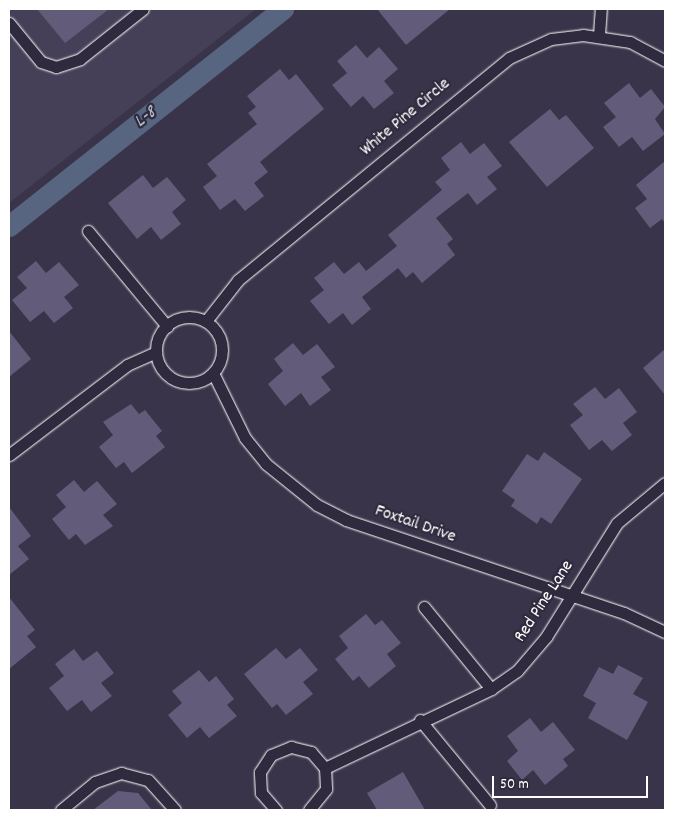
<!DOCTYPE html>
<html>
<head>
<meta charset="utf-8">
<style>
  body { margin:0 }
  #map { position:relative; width:674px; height:819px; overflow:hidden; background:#393449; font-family:Dekko,sans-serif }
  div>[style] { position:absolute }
  .built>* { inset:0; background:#454058 }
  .canal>* { height:21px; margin:-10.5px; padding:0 10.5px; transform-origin:10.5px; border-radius:10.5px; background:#576581 }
  .building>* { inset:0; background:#625c7a }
  .roads { filter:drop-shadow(0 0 1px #fff) drop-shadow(0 0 1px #fff) }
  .service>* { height:11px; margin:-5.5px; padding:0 5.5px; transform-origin:5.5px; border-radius:5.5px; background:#2f2a3d }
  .service>.ring { margin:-5.5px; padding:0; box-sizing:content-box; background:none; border:11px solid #2f2a3d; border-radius:50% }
  span { translate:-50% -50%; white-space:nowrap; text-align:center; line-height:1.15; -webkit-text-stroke:4.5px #2f2a3d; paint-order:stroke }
  .street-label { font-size:18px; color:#fff }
  .water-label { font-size:19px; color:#b3bac6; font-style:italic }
  .frame { position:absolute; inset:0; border:10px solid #fff; pointer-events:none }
  .scale { position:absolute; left:492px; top:776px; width:156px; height:22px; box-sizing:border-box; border:2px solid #fff; border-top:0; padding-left:6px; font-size:15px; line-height:18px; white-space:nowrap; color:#fff; -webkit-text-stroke:4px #2f2a3d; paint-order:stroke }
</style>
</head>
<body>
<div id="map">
  <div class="built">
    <i style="clip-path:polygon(9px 9px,256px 9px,9px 203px)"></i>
  </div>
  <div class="canal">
    <i style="left:9px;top:226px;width:350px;rotate:-38.4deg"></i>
  </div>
  <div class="building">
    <i style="clip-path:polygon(37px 9px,109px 9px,65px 43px)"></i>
    <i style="clip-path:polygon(377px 9px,450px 9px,406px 45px)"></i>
    <i style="clip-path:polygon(356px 45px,367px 58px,379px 47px,398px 69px,384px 81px,394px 93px,374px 109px,363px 96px,351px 107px,332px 85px,347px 73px,337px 61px)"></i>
    <i style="clip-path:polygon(280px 69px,289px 80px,296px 74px,324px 109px,260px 162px,268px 172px,254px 183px,264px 196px,245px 211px,235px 199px,220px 210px,203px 187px,217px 176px,207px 164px,257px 124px,248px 113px,256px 107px,247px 96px)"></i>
    <i style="clip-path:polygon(629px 83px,640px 98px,651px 89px,665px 107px,655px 119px,665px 134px,643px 151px,632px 137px,619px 147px,603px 127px,616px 117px,604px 103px)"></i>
    <i style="clip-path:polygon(550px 109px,559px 120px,566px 115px,594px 148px,547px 187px,509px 142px)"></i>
    <i style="clip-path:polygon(461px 142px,470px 154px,484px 143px,502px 166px,487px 177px,497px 189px,477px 205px,468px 193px,436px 218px,453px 239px,447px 244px,455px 255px,422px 283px,413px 272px,406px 278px,398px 268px,362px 297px,371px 309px,352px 325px,343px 313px,329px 324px,310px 301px,324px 290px,314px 278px,334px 262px,344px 274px,359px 262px,366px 271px,397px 246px,388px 235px,442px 190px,435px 182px,450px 170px,441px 158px)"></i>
    <i style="clip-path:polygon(665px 161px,665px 223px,662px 219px,650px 228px,635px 208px,647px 199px,636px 185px)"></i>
    <i style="clip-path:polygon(143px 175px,153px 188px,167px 177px,186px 200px,172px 212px,181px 224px,161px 240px,151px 227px,137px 239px,108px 203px)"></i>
    <i style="clip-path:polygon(36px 261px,46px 273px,59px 262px,79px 285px,64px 297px,73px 308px,54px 323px,44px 311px,30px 322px,12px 300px,27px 288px,17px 277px)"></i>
    <i style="clip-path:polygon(9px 331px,31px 359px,9px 377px)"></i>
    <i style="clip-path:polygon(293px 343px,303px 355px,317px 344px,335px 367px,321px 377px,331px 390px,310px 406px,301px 393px,285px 406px,268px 384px,283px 371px,274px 359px)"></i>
    <i style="clip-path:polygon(665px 349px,665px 395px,643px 368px)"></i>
    <i style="clip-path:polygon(595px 387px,605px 399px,619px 388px,637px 412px,623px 423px,632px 435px,612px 451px,602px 440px,589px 450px,570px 425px,583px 415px,573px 404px)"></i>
    <i style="clip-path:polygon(131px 404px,139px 414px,145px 410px,162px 431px,156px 436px,165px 447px,132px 473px,124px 462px,116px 468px,99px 447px,113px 435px,103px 422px)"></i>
    <i style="clip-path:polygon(544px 452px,582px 479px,551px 524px,541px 517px,537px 524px,511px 506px,515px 500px,502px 491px,527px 454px,538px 461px)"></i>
    <i style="clip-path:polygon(74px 480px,84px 492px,97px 481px,117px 504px,103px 515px,113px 526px,85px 545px,76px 534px,69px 540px,52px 519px,66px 507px,56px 495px)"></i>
    <i style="clip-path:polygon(9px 507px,31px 536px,18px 546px,29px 559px,9px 575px)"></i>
    <i style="clip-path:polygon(9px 597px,35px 630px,27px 636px,36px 647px,9px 669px)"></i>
    <i style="clip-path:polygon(366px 614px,375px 625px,382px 620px,401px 643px,387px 654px,396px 666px,369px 688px,359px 676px,353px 681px,335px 659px,348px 648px,339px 636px)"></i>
    <i style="clip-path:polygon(276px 648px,286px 659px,300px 648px,318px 670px,303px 682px,313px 694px,286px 715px,277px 704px,272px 708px,244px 674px)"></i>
    <i style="clip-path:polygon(74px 649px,83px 661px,97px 651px,114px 673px,101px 683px,112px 696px,91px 712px,82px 700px,67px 711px,49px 688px,64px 676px,55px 664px)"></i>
    <i style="clip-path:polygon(618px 665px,643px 678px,633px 694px,648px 702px,627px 740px,588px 718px,596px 703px,583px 696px,599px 667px,613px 674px)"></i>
    <i style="clip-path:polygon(199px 670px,209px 682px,216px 676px,234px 699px,227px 705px,237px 716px,209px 738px,200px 727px,187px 738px,168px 715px,182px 703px,172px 691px)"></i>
    <i style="clip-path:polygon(530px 718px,541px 732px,553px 722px,575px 750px,563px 759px,568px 766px,545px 785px,533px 770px,522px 780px,507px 761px,518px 751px,507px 736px)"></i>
    <i style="clip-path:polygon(403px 772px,425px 810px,377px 810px,367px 793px)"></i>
    <i style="clip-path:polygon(118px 791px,138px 793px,152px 810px,93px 810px)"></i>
  </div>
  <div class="roads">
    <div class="service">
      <i style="left:9px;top:23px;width:50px;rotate:50.6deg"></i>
      <i style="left:41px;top:62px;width:16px;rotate:18deg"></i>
      <i style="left:56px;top:67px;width:25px;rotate:-18deg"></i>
      <i style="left:80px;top:59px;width:80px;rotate:-38.4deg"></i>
      <i style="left:599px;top:35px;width:26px;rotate:-86deg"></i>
      <i style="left:88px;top:231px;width:124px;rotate:50.3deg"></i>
      <i class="ring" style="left:156px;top:317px;width:55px;height:55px"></i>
      <i style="left:206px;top:321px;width:52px;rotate:-52deg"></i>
      <i style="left:238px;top:280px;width:350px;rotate:-39.3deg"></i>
      <i style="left:509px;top:58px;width:46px;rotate:-24.3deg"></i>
      <i style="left:551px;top:39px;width:32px;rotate:-7deg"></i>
      <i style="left:583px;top:35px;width:48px;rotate:8.5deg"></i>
      <i style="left:630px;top:42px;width:40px;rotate:28deg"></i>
      <i style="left:213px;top:373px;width:72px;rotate:63.8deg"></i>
      <i style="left:245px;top:438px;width:33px;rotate:51deg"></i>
      <i style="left:266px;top:464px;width:65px;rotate:38.8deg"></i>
      <i style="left:317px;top:505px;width:33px;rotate:27deg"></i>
      <i style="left:346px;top:520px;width:293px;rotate:18.5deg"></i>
      <i style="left:624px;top:613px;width:45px;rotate:24.9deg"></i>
      <i style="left:9px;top:455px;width:148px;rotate:-37.3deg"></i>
      <i style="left:127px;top:365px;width:32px;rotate:-24deg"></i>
      <i style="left:424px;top:607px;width:106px;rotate:50.7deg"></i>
      <i style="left:420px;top:720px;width:110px;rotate:50.5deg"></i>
      <i style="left:325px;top:768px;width:184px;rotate:-25.4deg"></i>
      <i style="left:491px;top:689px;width:32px;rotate:-35deg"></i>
      <i style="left:517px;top:671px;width:45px;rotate:-49.5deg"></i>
      <i style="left:546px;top:637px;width:134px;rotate:-58.1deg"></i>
      <i style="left:617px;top:523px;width:62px;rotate:-39.8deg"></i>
      <i style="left:61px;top:810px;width:44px;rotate:-39.5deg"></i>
      <i style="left:95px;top:782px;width:28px;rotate:-19deg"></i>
      <i style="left:121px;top:773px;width:28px;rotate:15deg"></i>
      <i style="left:148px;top:780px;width:40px;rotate:48deg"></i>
      <i style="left:276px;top:810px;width:23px;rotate:-131deg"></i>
      <i style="left:261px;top:793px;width:21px;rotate:-93deg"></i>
      <i style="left:260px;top:772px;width:20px;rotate:-57deg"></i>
      <i style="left:271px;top:755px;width:22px;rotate:-22deg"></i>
      <i style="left:291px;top:747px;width:21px;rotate:14deg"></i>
      <i style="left:311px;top:752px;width:21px;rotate:49deg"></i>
      <i style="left:325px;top:768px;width:21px;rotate:87deg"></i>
      <i style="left:326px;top:789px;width:27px;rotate:129deg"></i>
    </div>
  </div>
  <div class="street-label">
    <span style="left:406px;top:118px;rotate:-40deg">White Pine Circle</span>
    <span style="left:415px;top:525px;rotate:19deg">Foxtail Drive</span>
    <span style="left:545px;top:602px;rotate:-57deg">Red Pine Lane</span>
  </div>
  <div class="water-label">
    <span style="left:146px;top:118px;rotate:-38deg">L-8</span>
  </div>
  <div class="frame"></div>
  <div class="scale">50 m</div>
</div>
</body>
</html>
